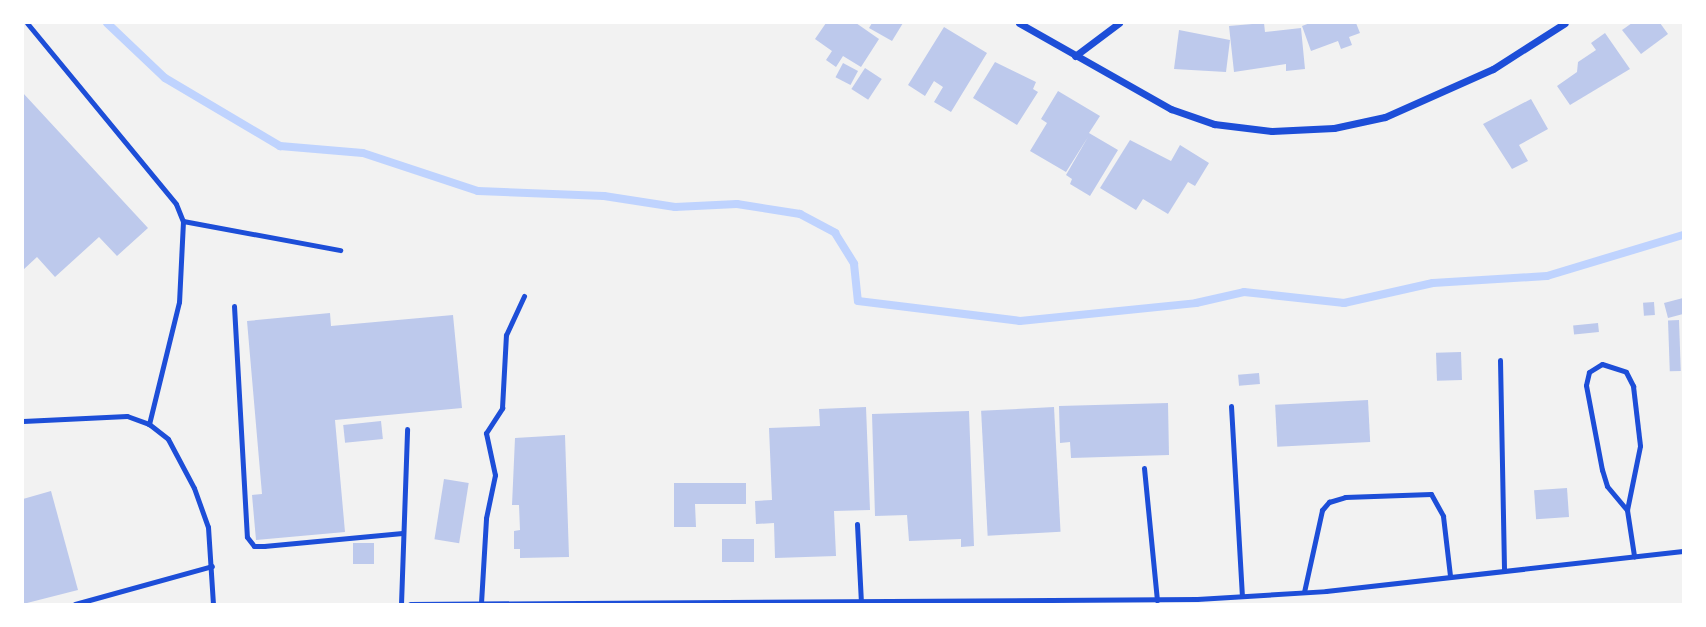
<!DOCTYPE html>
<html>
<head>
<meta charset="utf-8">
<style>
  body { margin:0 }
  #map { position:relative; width:1706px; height:627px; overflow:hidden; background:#f2f2f2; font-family:"DejaVu Sans",sans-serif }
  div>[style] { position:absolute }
  .stream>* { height:8px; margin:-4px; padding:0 4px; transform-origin:4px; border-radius:4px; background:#bfd3fe }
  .building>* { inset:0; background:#bdc9ec; transform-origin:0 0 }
  .service>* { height:5px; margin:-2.5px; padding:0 2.5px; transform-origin:2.5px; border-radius:2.5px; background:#1d4ed8 }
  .minor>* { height:7px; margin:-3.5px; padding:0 3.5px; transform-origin:3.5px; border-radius:3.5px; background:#1d4ed8 }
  span { translate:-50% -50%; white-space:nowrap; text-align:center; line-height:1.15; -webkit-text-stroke:7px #fff; paint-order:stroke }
  .frame { position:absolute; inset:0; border:24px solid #fff; pointer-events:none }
</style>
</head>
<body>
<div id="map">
  <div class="stream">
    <i style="left:107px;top:23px;width:80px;rotate:43.5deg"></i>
    <i style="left:165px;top:78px;width:134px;rotate:30.6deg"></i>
    <i style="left:280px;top:146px;width:83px;rotate:4.8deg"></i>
    <i style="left:363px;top:153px;width:121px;rotate:18.3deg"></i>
    <i style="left:478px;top:191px;width:126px;rotate:2.3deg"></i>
    <i style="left:604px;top:196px;width:72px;rotate:8.8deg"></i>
    <i style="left:675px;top:207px;width:62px;rotate:-2.8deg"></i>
    <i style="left:737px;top:204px;width:64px;rotate:9deg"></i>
    <i style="left:800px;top:214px;width:40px;rotate:28deg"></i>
    <i style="left:835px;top:233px;width:36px;rotate:58deg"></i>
    <i style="left:854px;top:264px;width:37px;rotate:84deg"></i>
    <i style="left:858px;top:301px;width:163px;rotate:7deg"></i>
    <i style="left:1020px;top:321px;width:177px;rotate:-5.8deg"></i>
    <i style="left:1196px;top:303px;width:49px;rotate:-12.9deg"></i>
    <i style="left:1244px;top:292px;width:101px;rotate:6.3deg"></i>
    <i style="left:1344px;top:303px;width:91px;rotate:-12.7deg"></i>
    <i style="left:1433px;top:283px;width:114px;rotate:-3.5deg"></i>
    <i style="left:1547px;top:276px;width:142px;rotate:-16.8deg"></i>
  </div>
  <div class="building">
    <i style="clip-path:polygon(826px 23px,856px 23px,879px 39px,861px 67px,843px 56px,836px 67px,826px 60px,832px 51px,815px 39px)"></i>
    <i style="clip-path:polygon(872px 23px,903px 23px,892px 41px,869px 28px)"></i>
    <i style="clip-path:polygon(1264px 23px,1265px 32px,1301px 28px,1305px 69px,1286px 71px,1286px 64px,1234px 72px,1229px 26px)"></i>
    <i style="clip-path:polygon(1310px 23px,1356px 23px,1360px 33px,1349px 37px,1352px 45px,1341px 49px,1338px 41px,1311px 51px,1302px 26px)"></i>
    <i style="clip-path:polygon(1632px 23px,1660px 23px,1668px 34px,1641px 54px,1622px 30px)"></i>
    <i style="clip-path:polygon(944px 27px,987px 53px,951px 112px,934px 102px,943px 87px,934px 81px,925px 96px,908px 85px)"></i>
    <i style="clip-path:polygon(1179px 30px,1230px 40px,1226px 72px,1174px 69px)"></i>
    <i style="clip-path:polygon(1605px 33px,1630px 69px,1570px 105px,1557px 86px,1577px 72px,1578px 62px,1596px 50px,1591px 43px)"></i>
    <i style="clip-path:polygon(995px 62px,1036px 82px,1033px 89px,1038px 92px,1017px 125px,973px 98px)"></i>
    <i style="left:843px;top:63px;width:17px;height:16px;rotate:28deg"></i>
    <i style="left:865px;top:68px;width:20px;height:25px;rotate:33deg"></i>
    <i style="clip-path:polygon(1058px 91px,1100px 116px,1089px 133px,1118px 150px,1090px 196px,1070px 184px,1072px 179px,1066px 175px,1088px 137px,1066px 172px,1030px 151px,1047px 123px,1041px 119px)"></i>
    <i style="clip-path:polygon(23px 93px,148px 228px,117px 256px,99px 237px,55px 277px,37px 257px,23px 270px)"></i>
    <i style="clip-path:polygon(1531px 99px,1548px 129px,1519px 145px,1528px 161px,1512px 169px,1483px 124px)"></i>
    <i style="clip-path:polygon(1130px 140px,1171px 161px,1180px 145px,1209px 163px,1195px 186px,1188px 182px,1168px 214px,1143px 199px,1136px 210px,1100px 188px)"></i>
    <i style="clip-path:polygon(1683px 298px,1683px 314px,1668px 318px,1664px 303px)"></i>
    <i style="left:1654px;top:302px;width:13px;height:11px;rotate:86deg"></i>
    <i style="clip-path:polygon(330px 313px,331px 326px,453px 315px,462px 408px,335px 420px,345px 532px,256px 540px,252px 495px,262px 494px,247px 321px)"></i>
    <i style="left:1679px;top:320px;width:51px;height:11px;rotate:88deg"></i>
    <i style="left:1598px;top:323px;width:9px;height:25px;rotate:84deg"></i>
    <i style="left:1461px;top:352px;width:28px;height:25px;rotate:88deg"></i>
    <i style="left:1259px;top:373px;width:11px;height:21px;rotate:85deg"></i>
    <i style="left:1368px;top:400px;width:42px;height:93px;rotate:87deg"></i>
    <i style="clip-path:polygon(1168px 403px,1169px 455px,1071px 458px,1070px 442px,1060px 443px,1059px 406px)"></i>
    <i style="clip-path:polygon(866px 407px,870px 510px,834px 511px,836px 556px,775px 558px,774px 523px,756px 524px,755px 501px,772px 500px,769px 428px,820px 426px,819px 409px)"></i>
    <i style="left:1054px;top:407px;width:125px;height:73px;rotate:87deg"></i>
    <i style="clip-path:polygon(969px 411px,974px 546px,961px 547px,961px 539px,909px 541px,907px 515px,875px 516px,872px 414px)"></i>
    <i style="left:381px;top:421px;width:18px;height:38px;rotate:84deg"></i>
    <i style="clip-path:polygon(565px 435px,569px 557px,520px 558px,520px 549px,514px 549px,514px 531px,520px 530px,519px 505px,512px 505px,515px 438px)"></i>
    <i style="left:444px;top:479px;width:25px;height:61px;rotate:9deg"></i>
    <i style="clip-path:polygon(674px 483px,746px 483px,746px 504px,695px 504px,696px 527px,674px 527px)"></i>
    <i style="left:1567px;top:488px;width:29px;height:33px;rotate:86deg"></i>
    <i style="clip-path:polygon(51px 491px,78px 590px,23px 604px,23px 499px)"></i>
    <i style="left:722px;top:539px;width:32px;height:23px"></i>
    <i style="left:353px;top:543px;width:21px;height:21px"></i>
  </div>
  <div class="service">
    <i style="left:27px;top:23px;width:234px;rotate:50.5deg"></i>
    <i style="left:176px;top:204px;width:18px;rotate:68deg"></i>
    <i style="left:183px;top:221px;width:81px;rotate:92.8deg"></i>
    <i style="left:179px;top:302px;width:126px;rotate:103.8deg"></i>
    <i style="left:183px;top:221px;width:160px;rotate:10.5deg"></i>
    <i style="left:234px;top:306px;width:231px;rotate:86.8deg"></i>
    <i style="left:247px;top:537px;width:11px;rotate:52deg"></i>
    <i style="left:254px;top:546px;width:10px"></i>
    <i style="left:264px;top:546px;width:139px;rotate:-5.4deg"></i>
    <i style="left:1500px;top:360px;width:210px;rotate:88.9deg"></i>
    <i style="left:1231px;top:406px;width:190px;rotate:86.7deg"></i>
    <i style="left:23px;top:421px;width:104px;rotate:-2.8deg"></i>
    <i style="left:127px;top:416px;width:23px;rotate:20deg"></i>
    <i style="left:149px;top:424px;width:24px;rotate:38deg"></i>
    <i style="left:168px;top:439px;width:55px;rotate:62deg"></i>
    <i style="left:194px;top:488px;width:41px;rotate:70.3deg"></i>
    <i style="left:208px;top:527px;width:77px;rotate:86.3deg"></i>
    <i style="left:1144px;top:468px;width:133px;rotate:84.4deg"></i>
    <i style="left:1627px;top:510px;width:31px;rotate:-130deg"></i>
    <i style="left:1607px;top:486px;width:17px;rotate:-107deg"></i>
    <i style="left:1602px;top:470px;width:86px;rotate:-100.7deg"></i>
    <i style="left:1586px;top:385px;width:13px;rotate:-77deg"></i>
    <i style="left:1589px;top:372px;width:15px;rotate:-32deg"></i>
    <i style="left:1602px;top:364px;width:25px;rotate:18deg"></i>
    <i style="left:1626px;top:372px;width:16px;rotate:63deg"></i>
    <i style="left:1633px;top:386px;width:60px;rotate:83.3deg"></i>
    <i style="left:1640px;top:446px;width:65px;rotate:101.5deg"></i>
    <i style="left:1627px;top:510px;width:47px;rotate:81.3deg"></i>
    <i style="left:857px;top:524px;width:78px;rotate:87.1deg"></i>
    <i style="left:1304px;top:592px;width:84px;rotate:-77.6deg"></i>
    <i style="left:1322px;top:510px;width:11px;rotate:-49deg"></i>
    <i style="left:1329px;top:502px;width:17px;rotate:-17deg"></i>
    <i style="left:1345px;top:497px;width:86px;rotate:-2deg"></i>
    <i style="left:1431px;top:494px;width:25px;rotate:61deg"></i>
    <i style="left:1443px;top:516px;width:60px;rotate:83.3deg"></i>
    <i style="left:481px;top:603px;width:85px;rotate:-86.6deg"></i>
    <i style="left:486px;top:518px;width:44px;rotate:-78.2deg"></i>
    <i style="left:495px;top:475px;width:43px;rotate:-102.1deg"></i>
    <i style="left:486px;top:433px;width:30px;rotate:-57deg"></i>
    <i style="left:502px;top:408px;width:73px;rotate:-86.9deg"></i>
    <i style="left:506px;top:335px;width:43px;rotate:-65.2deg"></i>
    <i style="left:75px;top:604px;width:142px;rotate:-15.5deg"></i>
    <i style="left:401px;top:604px;width:175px;rotate:-88deg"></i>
    <i style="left:410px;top:604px;width:787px;rotate:-0.36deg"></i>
    <i style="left:1197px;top:599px;width:129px;rotate:-3.5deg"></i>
    <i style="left:1326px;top:591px;width:359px;rotate:-6.4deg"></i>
  </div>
  <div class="minor">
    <i style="left:1019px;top:23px;width:175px;rotate:29.5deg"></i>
    <i style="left:1171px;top:109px;width:46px;rotate:19.2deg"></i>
    <i style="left:1214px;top:124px;width:58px;rotate:6.9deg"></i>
    <i style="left:1272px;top:131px;width:62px;rotate:-2.8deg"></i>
    <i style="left:1334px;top:128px;width:52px;rotate:-12.2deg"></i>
    <i style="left:1385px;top:117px;width:118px;rotate:-24deg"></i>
    <i style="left:1493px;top:69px;width:85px;rotate:-32.6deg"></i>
    <i style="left:1075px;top:56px;width:55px;rotate:-36.9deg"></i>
  </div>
  <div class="frame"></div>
</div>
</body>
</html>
